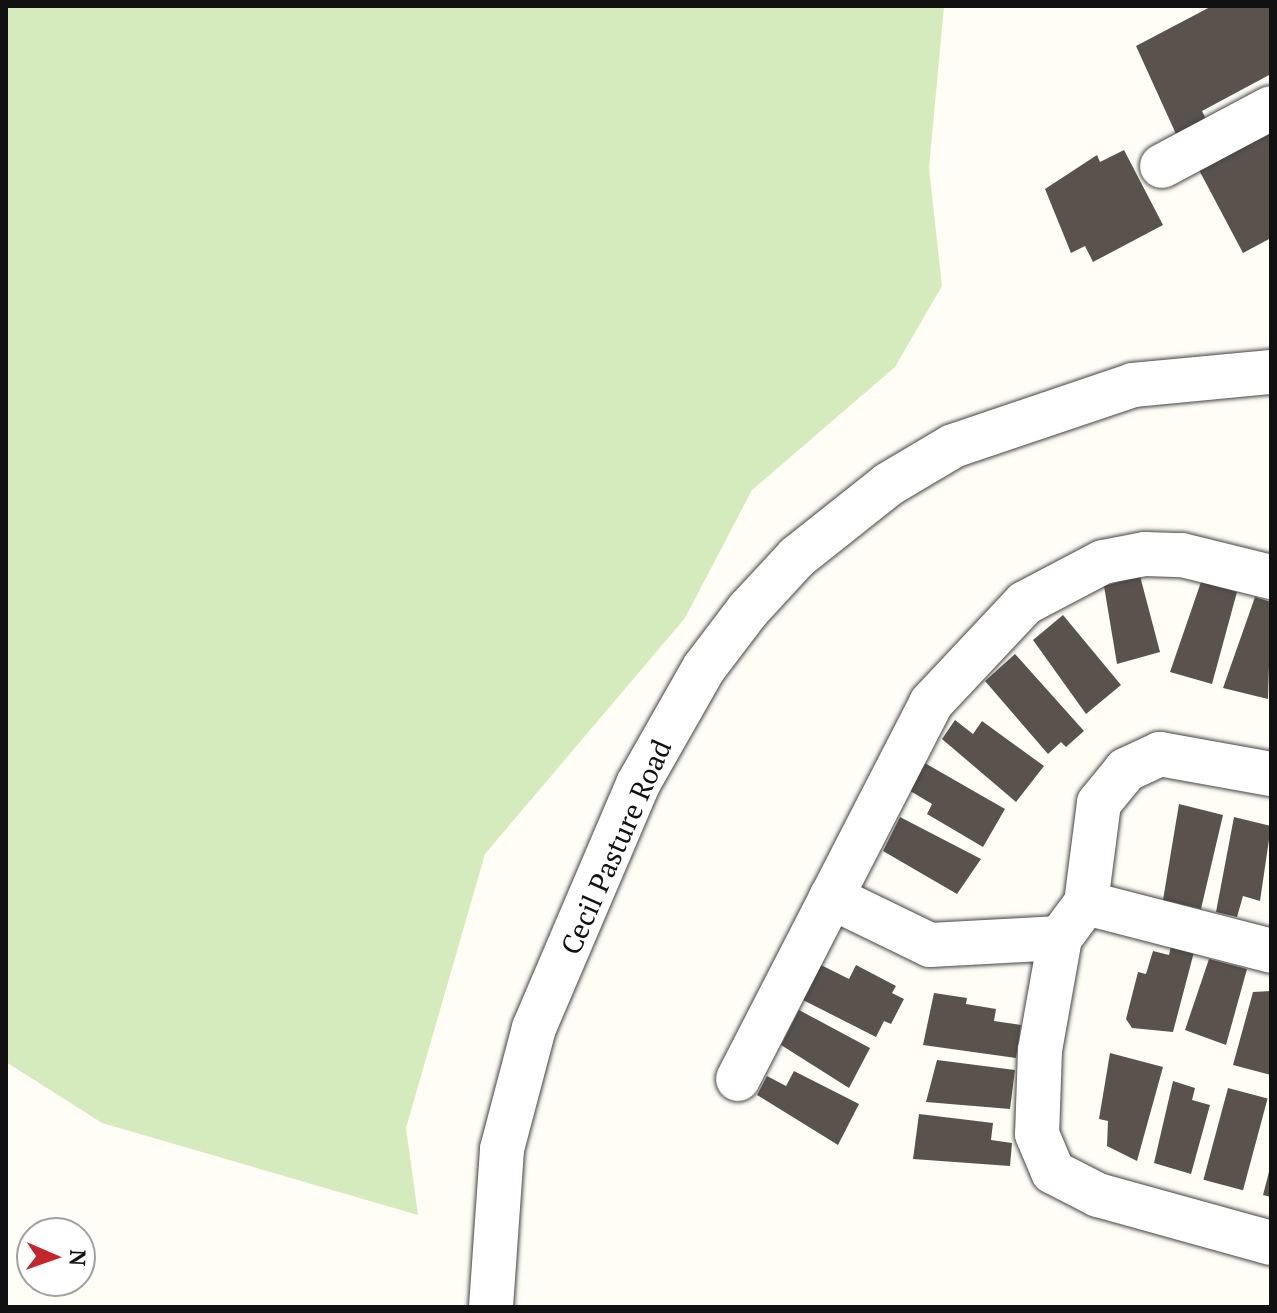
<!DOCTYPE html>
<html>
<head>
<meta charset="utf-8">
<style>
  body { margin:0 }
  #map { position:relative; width:1277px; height:1313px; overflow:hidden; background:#fffdf5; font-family:"PT Serif",serif }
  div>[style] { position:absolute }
  .green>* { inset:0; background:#d5ebbd }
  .building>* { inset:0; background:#5a524d; transform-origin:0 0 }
  .roads { filter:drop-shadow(0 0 2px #444) drop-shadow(0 0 2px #444) }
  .minor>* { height:44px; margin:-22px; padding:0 22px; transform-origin:22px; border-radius:22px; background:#fff }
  span { translate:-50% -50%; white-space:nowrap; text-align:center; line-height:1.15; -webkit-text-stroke:8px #fff; paint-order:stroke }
  .street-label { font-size:28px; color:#111 }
  .frame { position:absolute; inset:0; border:8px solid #111; pointer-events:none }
  .north { position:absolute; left:16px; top:1217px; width:80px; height:80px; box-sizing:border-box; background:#fff; border:2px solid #a0a0a0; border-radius:50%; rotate:92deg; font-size:22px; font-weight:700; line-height:32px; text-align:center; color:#111 }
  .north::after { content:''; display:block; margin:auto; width:28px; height:36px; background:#c4262e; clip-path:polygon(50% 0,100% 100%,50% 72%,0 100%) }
</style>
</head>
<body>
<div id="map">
  <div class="green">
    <i style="clip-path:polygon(6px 6px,944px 6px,929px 168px,942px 286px,895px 367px,752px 490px,685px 618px,485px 854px,406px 1128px,418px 1215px,102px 1123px,6px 1062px)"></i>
  </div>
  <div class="building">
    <i style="clip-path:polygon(1212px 6px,1271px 6px,1271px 74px,1202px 111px,1206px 119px,1176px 134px,1136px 46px)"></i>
    <i style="clip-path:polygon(1271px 126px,1271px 238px,1243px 253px,1199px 170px)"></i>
    <i style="clip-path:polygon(1124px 150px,1163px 225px,1093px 262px,1085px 246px,1071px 253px,1045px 189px,1097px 155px,1100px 162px)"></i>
    <i style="clip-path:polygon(1140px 576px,1160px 652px,1117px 664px,1104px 586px)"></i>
    <i style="clip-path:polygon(1201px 582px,1237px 592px,1212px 684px,1170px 672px)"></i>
    <i style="clip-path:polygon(1255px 597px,1271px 602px,1268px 699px,1223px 688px)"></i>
    <i style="clip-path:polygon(1063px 615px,1121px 685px,1086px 714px,1033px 640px)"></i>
    <i style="clip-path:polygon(1015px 654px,1084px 731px,1066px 747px,1061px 742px,1048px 754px,985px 681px)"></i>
    <i style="clip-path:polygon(955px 720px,973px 734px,982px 721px,1044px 766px,1016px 802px,942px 739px)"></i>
    <i style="clip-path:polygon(923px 762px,1005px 809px,983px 847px,927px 814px,932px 804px,907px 789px)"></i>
    <i style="clip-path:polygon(1179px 804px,1223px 815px,1201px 909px,1163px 900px)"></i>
    <i style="clip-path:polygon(900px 817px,981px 859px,957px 894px,883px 851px)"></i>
    <i style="clip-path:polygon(1234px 817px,1271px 826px,1260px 901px,1243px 896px,1237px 917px,1216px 912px)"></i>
    <i style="clip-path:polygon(1171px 946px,1194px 952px,1173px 1032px,1132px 1028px,1126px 1019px,1138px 972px,1146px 974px,1153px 951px,1169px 955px)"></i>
    <i style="clip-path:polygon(1209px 959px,1247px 969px,1226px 1045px,1185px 1030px)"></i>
    <i style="clip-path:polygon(821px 965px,849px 979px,856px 965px,896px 986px,892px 993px,904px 999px,891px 1024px,884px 1021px,876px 1037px,803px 1000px)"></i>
    <i style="clip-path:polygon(1271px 991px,1271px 1075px,1233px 1065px,1253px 992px)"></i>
    <i style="clip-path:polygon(934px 993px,967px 998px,966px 1004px,996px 1009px,994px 1021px,1021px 1025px,1016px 1058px,923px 1045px)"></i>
    <i style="clip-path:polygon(799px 1010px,870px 1048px,849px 1088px,781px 1045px)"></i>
    <i style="clip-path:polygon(1110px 1053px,1163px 1067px,1137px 1161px,1107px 1146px,1108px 1121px,1099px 1119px)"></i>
    <i style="clip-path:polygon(937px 1060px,1015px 1070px,1010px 1109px,926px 1102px)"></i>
    <i style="clip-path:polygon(794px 1071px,859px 1104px,838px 1145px,757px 1095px,767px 1076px,786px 1086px)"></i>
    <i style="clip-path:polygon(1173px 1081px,1195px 1088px,1192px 1100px,1210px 1105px,1191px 1174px,1154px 1163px)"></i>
    <i style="left:1228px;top:1088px;width:41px;height:95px;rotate:15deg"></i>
    <i style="clip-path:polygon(919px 1114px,993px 1123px,991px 1140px,1012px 1143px,1010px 1166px,913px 1159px)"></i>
    <i style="clip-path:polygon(1270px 1168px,1271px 1168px,1271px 1197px,1263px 1195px)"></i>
  </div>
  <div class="roads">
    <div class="minor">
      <i style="left:1162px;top:166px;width:123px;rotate:-28deg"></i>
      <i style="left:1271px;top:774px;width:113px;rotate:-169.8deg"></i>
      <i style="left:1160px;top:754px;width:38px;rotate:155deg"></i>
      <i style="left:1126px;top:770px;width:43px;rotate:129.3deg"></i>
      <i style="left:1099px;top:803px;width:101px;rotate:97.4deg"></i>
      <i style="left:1086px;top:903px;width:44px;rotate:126.6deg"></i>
      <i style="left:1060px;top:938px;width:114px;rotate:100.1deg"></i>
      <i style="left:1040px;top:1050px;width:84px;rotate:92deg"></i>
      <i style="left:1037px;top:1134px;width:41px;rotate:67.2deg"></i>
      <i style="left:1053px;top:1172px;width:51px;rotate:27.1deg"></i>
      <i style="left:1098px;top:1195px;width:180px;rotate:15.5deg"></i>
      <i style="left:831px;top:897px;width:110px;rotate:25.9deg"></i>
      <i style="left:930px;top:945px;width:130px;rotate:-3.1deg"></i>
      <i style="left:1086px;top:903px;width:191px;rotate:14.5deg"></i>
      <i style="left:738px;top:1079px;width:423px;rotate:-62.8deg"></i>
      <i style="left:931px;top:703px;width:137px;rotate:-46.8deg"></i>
      <i style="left:1025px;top:603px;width:88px;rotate:-27.7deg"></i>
      <i style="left:1103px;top:562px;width:43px;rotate:-10.8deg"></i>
      <i style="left:1145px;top:554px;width:37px;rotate:2deg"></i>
      <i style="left:1182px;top:555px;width:92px;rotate:13.9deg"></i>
      <i style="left:491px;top:1307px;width:158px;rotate:-86deg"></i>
      <i style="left:502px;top:1149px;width:125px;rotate:-75.2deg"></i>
      <i style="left:534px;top:1028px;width:265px;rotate:-66.9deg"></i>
      <i style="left:638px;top:784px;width:133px;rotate:-60.4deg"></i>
      <i style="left:704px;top:668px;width:73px;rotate:-52.8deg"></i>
      <i style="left:748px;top:610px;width:72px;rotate:-47.2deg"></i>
      <i style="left:797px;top:557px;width:117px;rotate:-38.4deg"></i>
      <i style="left:889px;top:484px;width:74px;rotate:-30.7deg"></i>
      <i style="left:953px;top:446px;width:190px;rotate:-18.7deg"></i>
      <i style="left:1133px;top:385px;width:139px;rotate:-5.4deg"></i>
    </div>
  </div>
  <div class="street-label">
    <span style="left:616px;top:847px;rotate:-66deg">Cecil Pasture Road</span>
  </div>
  <div class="frame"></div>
  <div class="north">N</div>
</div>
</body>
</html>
